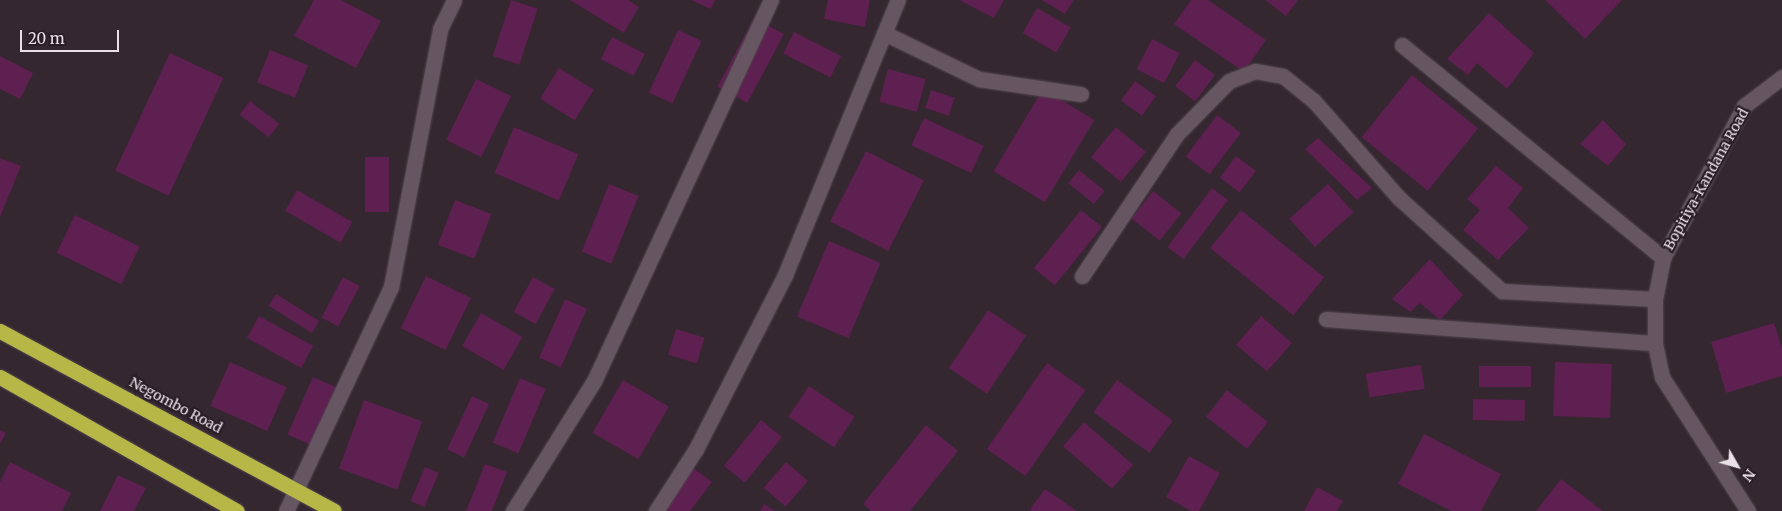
<!DOCTYPE html>
<html>
<head>
<meta charset="utf-8">
<style>
  body { margin:0 }
  #map { position:relative; width:1782px; height:511px; overflow:hidden; background:#342730; font-family:Merriweather,serif }
  div>[style] { position:absolute }
  .building>* { inset:0; background:#5e1f51; transform-origin:0 0 }
  .roads { filter:drop-shadow(0 0 1px #52464e) drop-shadow(0 0 1px #52464e) }
  .street>* { height:15px; margin:-7.5px; padding:0 7.5px; transform-origin:7.5px; border-radius:7.5px; background:#655661 }
  .secondary>* { height:15px; margin:-7.5px; padding:0 7.5px; transform-origin:7.5px; border-radius:7.5px; background:#655661 }
  .highway>* { height:15px; margin:-7.5px; padding:0 7.5px; transform-origin:7.5px; border-radius:7.5px; background:#b7b748 }
  span { translate:-50% -50%; white-space:nowrap; text-align:center; line-height:1.15; -webkit-text-stroke:4.5px #2a1d27; paint-order:stroke }
  .street-label { font-size:14px; color:#eae1e7 }
  .north { position:absolute; left:1712px; top:441px; width:50px; height:50px; -webkit-text-stroke:4px #2a1d27; paint-order:stroke; rotate:128deg; font-size:14px; font-weight:700; line-height:20px; text-align:center; color:#eae1e7 }
  .north::after { content:''; display:block; margin:auto; width:18px; height:22px; background:#eae1e7; clip-path:polygon(50% 0,100% 100%,50% 72%,0 100%) }
  .scale { position:absolute; left:20px; top:30px; width:99px; height:22px; box-sizing:border-box; border:2px solid #eae1e7; border-top:0; padding-left:6px; font-size:15px; line-height:18px; white-space:nowrap; color:#eae1e7; -webkit-text-stroke:4px #2a1d27; paint-order:stroke }
</style>
</head>
<body>
<div id="map">
  <div class="building">
    <i style="clip-path:polygon(314px 0,341px 0,381px 21px,356px 68px,294px 36px)"></i>
    <i style="left:511px;top:0;width:28px;height:59px;rotate:18deg"></i>
    <i style="clip-path:polygon(570px 0,628px 0,639px 7px,624px 33px)"></i>
    <i style="clip-path:polygon(691px 0,715px 0,711px 9px)"></i>
    <i style="clip-path:polygon(828px 0,870px 0,865px 27px,824px 19px)"></i>
    <i style="clip-path:polygon(959px 0,1004px 0,994px 18px)"></i>
    <i style="clip-path:polygon(1042px 0,1074px 0,1065px 14px)"></i>
    <i style="clip-path:polygon(1191px 0,1208px 0,1266px 40px,1244px 72px,1174px 24px)"></i>
    <i style="clip-path:polygon(1265px 0,1298px 0,1286px 16px)"></i>
    <i style="clip-path:polygon(1545px 0,1622px 0,1585px 39px)"></i>
    <i style="left:1037px;top:8px;width:39px;height:29px;rotate:30deg"></i>
    <i style="clip-path:polygon(1489px 13px,1534px 53px,1507px 89px,1477px 63px,1468px 75px,1447px 59px)"></i>
    <i style="left:754px;top:18px;width:34px;height:78px;rotate:28deg"></i>
    <i style="left:678px;top:30px;width:26px;height:69px;rotate:25deg"></i>
    <i style="left:794px;top:32px;width:53px;height:24px;rotate:27deg"></i>
    <i style="left:612px;top:37px;width:37px;height:25px;rotate:27deg"></i>
    <i style="left:1152px;top:39px;width:31px;height:34px;rotate:27deg"></i>
    <i style="left:270px;top:50px;width:41px;height:35px;rotate:22deg"></i>
    <i style="left:170px;top:53px;width:59px;height:130px;rotate:25deg"></i>
    <i style="clip-path:polygon(0 56px,33px 73px,20px 99px,0 89px)"></i>
    <i style="left:1195px;top:60px;width:25px;height:33px;rotate:37deg"></i>
    <i style="left:559px;top:68px;width:41px;height:36px;rotate:32deg"></i>
    <i style="left:888px;top:69px;width:39px;height:34px;rotate:15deg"></i>
    <i style="left:1412px;top:75px;width:85px;height:80px;rotate:39deg"></i>
    <i style="left:476px;top:79px;width:39px;height:68px;rotate:26deg"></i>
    <i style="left:1135px;top:81px;width:26px;height:24px;rotate:36deg"></i>
    <i style="left:1043px;top:89px;width:60px;height:96px;rotate:31deg"></i>
    <i style="left:931px;top:90px;width:25px;height:19px;rotate:18deg"></i>
    <i style="left:250px;top:101px;width:37px;height:17px;rotate:38deg"></i>
    <i style="left:1217px;top:115px;width:30px;height:52px;rotate:37deg"></i>
    <i style="left:924px;top:118px;width:66px;height:30px;rotate:25deg"></i>
    <i style="clip-path:polygon(1603px 120px,1626px 144px,1608px 166px,1580px 144px)"></i>
    <i style="left:514px;top:127px;width:70px;height:50px;rotate:23deg"></i>
    <i style="left:1116px;top:127px;width:39px;height:39px;rotate:40deg"></i>
    <i style="clip-path:polygon(1318px 138px,1372px 188px,1357px 200px,1305px 149px)"></i>
    <i style="left:866px;top:151px;width:65px;height:79px;rotate:27deg"></i>
    <i style="left:1236px;top:156px;width:25px;height:27px;rotate:37deg"></i>
    <i style="left:365px;top:157px;width:24px;height:55px"></i>
    <i style="clip-path:polygon(0 158px,21px 166px,0 217px)"></i>
    <i style="clip-path:polygon(1496px 166px,1523px 188px,1508px 208px,1529px 228px,1498px 260px,1463px 230px,1480px 210px,1467px 199px)"></i>
    <i style="left:1079px;top:170px;width:33px;height:17px;rotate:39deg"></i>
    <i style="left:609px;top:184px;width:32px;height:73px;rotate:22deg"></i>
    <i style="left:1328px;top:184px;width:38px;height:52px;rotate:48deg"></i>
    <i style="left:1212px;top:188px;width:20px;height:74px;rotate:37deg"></i>
    <i style="left:297px;top:190px;width:64px;height:24px;rotate:30deg"></i>
    <i style="left:1153px;top:191px;width:36px;height:35px;rotate:38deg"></i>
    <i style="left:455px;top:200px;width:39px;height:48px;rotate:21deg"></i>
    <i style="left:1081px;top:210px;width:27px;height:75px;rotate:39deg"></i>
    <i style="left:1241px;top:210px;width:107px;height:49px;rotate:39deg"></i>
    <i style="left:75px;top:215px;width:72px;height:42px;rotate:26deg"></i>
    <i style="left:829px;top:241px;width:56px;height:82px;rotate:23deg"></i>
    <i style="clip-path:polygon(1430px 259px,1463px 295px,1440px 320px,1420px 303px,1410px 312px,1392px 299px)"></i>
    <i style="left:426px;top:276px;width:50px;height:58px;rotate:26deg"></i>
    <i style="left:343px;top:277px;width:19px;height:46px;rotate:28deg"></i>
    <i style="left:533px;top:277px;width:25px;height:40px;rotate:29deg"></i>
    <i style="left:276px;top:294px;width:51px;height:14px;rotate:32deg"></i>
    <i style="left:565px;top:299px;width:24px;height:64px;rotate:24deg"></i>
    <i style="left:988px;top:310px;width:46px;height:70px;rotate:34deg"></i>
    <i style="left:481px;top:313px;width:48px;height:38px;rotate:30deg"></i>
    <i style="left:259px;top:316px;width:62px;height:25px;rotate:29deg"></i>
    <i style="left:1261px;top:316px;width:41px;height:38px;rotate:41deg"></i>
    <i style="clip-path:polygon(1774px 323px,1782px 348px,1782px 376px,1726px 393px,1711px 342px)"></i>
    <i style="left:676px;top:329px;width:30px;height:27px;rotate:17deg"></i>
    <i style="left:230px;top:362px;width:62px;height:48px;rotate:24deg"></i>
    <i style="left:1555px;top:362px;width:57px;height:54px;rotate:2deg"></i>
    <i style="left:1047px;top:363px;width:47px;height:105px;rotate:35deg"></i>
    <i style="left:1421px;top:365px;width:24px;height:56px;rotate:81deg"></i>
    <i style="left:1479px;top:366px;width:52px;height:21px"></i>
    <i style="left:313px;top:377px;width:27px;height:63px;rotate:24deg"></i>
    <i style="left:520px;top:378px;width:28px;height:70px;rotate:23deg"></i>
    <i style="left:623px;top:380px;width:53px;height:61px;rotate:30deg"></i>
    <i style="left:1117px;top:380px;width:69px;height:40px;rotate:36deg"></i>
    <i style="left:809px;top:386px;width:55px;height:37px;rotate:34deg"></i>
    <i style="left:1227px;top:390px;width:52px;height:34px;rotate:38deg"></i>
    <i style="left:472px;top:396px;width:19px;height:59px;rotate:25deg"></i>
    <i style="left:1473px;top:399px;width:52px;height:21px;rotate:1deg"></i>
    <i style="left:364px;top:400px;width:62px;height:73px;rotate:20deg"></i>
    <i style="left:761px;top:420px;width:27px;height:59px;rotate:39deg"></i>
    <i style="left:1084px;top:422px;width:65px;height:32px;rotate:41deg"></i>
    <i style="clip-path:polygon(926px 425px,958px 451px,910px 511px,871px 511px,863px 504px)"></i>
    <i style="clip-path:polygon(0 430px,6px 433px,0 444px)"></i>
    <i style="clip-path:polygon(1424px 434px,1501px 474px,1481px 511px,1451px 511px,1398px 484px)"></i>
    <i style="clip-path:polygon(1189px 456px,1220px 473px,1199px 511px,1191px 511px,1166px 497px)"></i>
    <i style="clip-path:polygon(10px 462px,71px 493px,62px 511px,0 511px,0 482px)"></i>
    <i style="left:786px;top:462px;width:29px;height:34px;rotate:41deg"></i>
    <i style="clip-path:polygon(485px 464px,507px 472px,492px 511px,466px 511px)"></i>
    <i style="clip-path:polygon(688px 464px,712px 482px,690px 511px,652px 511px)"></i>
    <i style="left:425px;top:467px;width:15px;height:37px;rotate:23deg"></i>
    <i style="clip-path:polygon(118px 475px,146px 488px,134px 511px,100px 511px)"></i>
    <i style="clip-path:polygon(1561px 479px,1603px 511px,1536px 511px)"></i>
    <i style="clip-path:polygon(1317px 487px,1343px 501px,1337px 511px,1304px 511px)"></i>
    <i style="clip-path:polygon(1045px 489px,1077px 511px,1032px 511px,1030px 509px)"></i>
    <i style="clip-path:polygon(764px 504px,775px 511px,760px 511px)"></i>
  </div>
  <div class="roads">
    <div class="street">
      <i style="left:884px;top:33px;width:106px;rotate:25.8deg"></i>
      <i style="left:979px;top:79px;width:103px;rotate:8.4deg"></i>
      <i style="left:1402px;top:45px;width:337px;rotate:39.2deg"></i>
      <i style="left:1082px;top:276px;width:171px;rotate:-56.2deg"></i>
      <i style="left:1177px;top:134px;width:74px;rotate:-45.5deg"></i>
      <i style="left:1229px;top:81px;width:28px;rotate:-21deg"></i>
      <i style="left:1255px;top:71px;width:28px;rotate:10deg"></i>
      <i style="left:1283px;top:76px;width:40px;rotate:39deg"></i>
      <i style="left:1314px;top:101px;width:129px;rotate:48.8deg"></i>
      <i style="left:1399px;top:198px;width:139px;rotate:42.1deg"></i>
      <i style="left:1502px;top:291px;width:153px;rotate:3deg"></i>
      <i style="left:1326px;top:319px;width:330px;rotate:4.2deg"></i>
      <i style="left:286px;top:511px;width:247px;rotate:-64.9deg"></i>
      <i style="left:391px;top:287px;width:263px;rotate:-79.2deg"></i>
      <i style="left:440px;top:29px;width:32px;rotate:-64deg"></i>
      <i style="left:513px;top:511px;width:153px;rotate:-58.1deg"></i>
      <i style="left:594px;top:381px;width:420px;rotate:-65.1deg"></i>
      <i style="left:656px;top:511px;width:74px;rotate:-57.2deg"></i>
      <i style="left:696px;top:449px;width:195px;rotate:-62.9deg"></i>
      <i style="left:785px;top:275px;width:297px;rotate:-67.7deg"></i>
    </div>
    <div class="secondary">
      <i style="left:1748px;top:511px;width:159px;rotate:-122.7deg"></i>
      <i style="left:1662px;top:377px;width:35px;rotate:-102deg"></i>
      <i style="left:1655px;top:343px;width:44px;rotate:-90deg"></i>
      <i style="left:1655px;top:299px;width:42px;rotate:-79deg"></i>
      <i style="left:1663px;top:258px;width:172px;rotate:-61.9deg"></i>
      <i style="left:1744px;top:106px;width:48px;rotate:-37.3deg"></i>
    </div>
    <div class="highway">
      <i style="left:0;top:331px;width:379px;rotate:28.3deg"></i>
      <i style="left:0;top:377px;width:272px;rotate:29.5deg"></i>
    </div>
  </div>
  <div class="street-label">
    <span style="left:1706px;top:179px;rotate:-61deg">Bopitiya-Kandana Road</span>
    <span style="left:176px;top:405px;rotate:28deg">Negombo Road</span>
  </div>
  <div class="north">N</div>
  <div class="scale">20 m</div>
</div>
</body>
</html>
